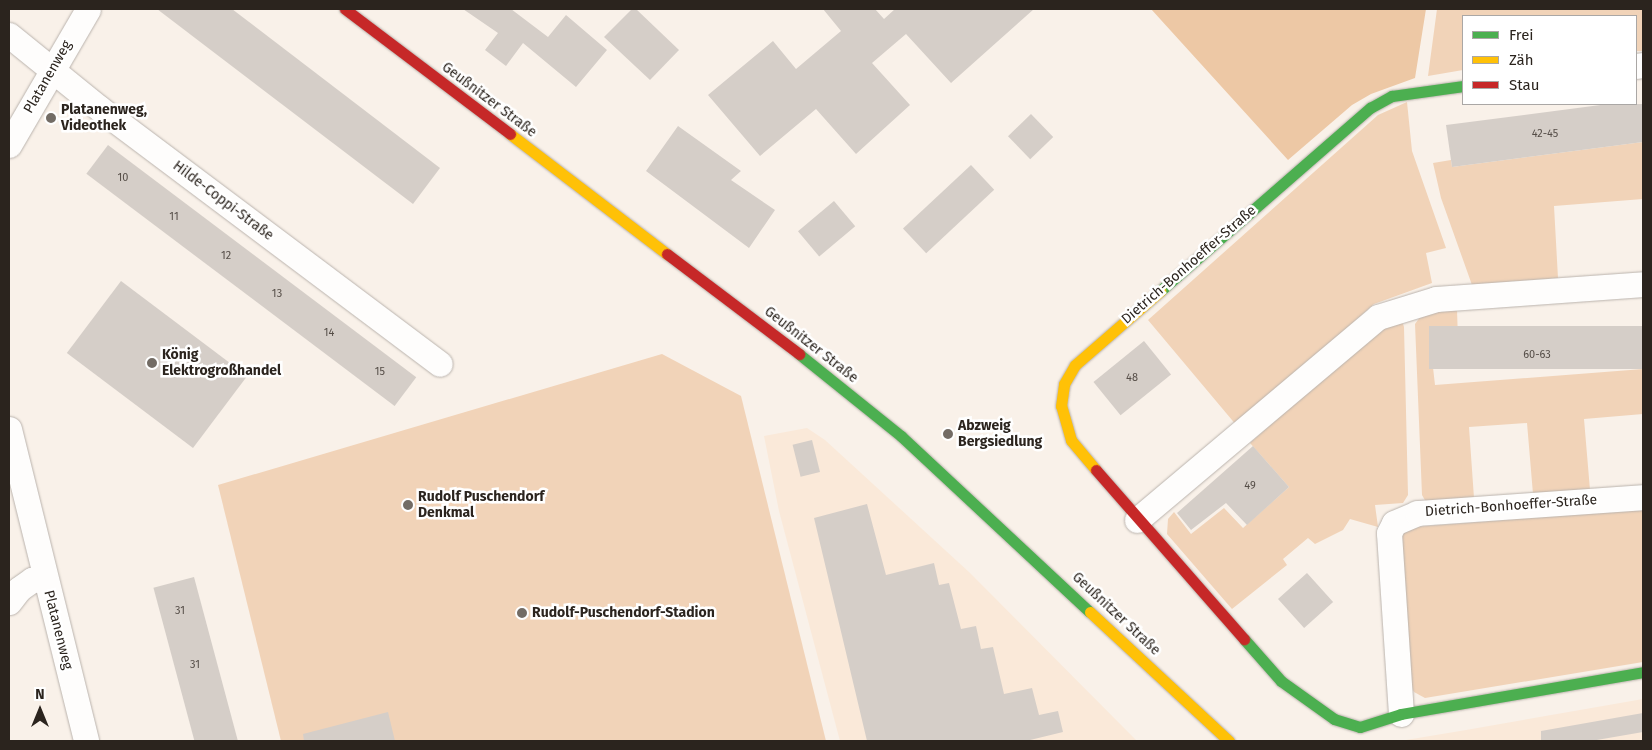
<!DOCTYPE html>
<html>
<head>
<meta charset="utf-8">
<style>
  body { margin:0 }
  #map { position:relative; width:1652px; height:750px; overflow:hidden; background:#f9f1e9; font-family:"Fira Sans",sans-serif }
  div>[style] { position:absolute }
  .built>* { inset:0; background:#fae9d9 }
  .green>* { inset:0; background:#f1d3b8 }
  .forest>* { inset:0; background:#edc8a5 }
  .building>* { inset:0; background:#d5cec8; transform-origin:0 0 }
  .roads { filter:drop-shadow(0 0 1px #bab3ad) drop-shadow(0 0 1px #bab3ad) }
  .street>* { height:25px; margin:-12.5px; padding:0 12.5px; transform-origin:12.5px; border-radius:12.5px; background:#fefdfc }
  .fast>* { height:11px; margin:-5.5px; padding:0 5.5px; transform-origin:5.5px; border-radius:5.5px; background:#4caf50 }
  .slow>* { height:11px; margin:-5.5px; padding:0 5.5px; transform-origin:5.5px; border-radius:5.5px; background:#ffc107 }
  .jam>* { height:11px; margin:-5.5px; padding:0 5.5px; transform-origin:5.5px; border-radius:5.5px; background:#c62828 }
  .dots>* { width:14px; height:14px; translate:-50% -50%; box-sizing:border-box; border:2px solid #fff; border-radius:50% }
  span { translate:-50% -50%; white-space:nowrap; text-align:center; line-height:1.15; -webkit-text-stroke:5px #fff; paint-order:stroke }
  .number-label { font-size:11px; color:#564e48 }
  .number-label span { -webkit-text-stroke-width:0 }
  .street-label { font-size:14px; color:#2b241e }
  .poi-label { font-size:14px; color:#2b241e; font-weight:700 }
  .left { translate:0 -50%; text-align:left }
  .frame { position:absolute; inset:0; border:10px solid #2b241e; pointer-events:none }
  .legend { position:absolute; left:1462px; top:15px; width:175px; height:90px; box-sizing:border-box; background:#fff; border:1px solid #aaa7a5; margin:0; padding:6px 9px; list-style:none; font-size:15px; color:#2b241e }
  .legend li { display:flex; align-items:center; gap:10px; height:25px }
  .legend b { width:25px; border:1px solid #aaa7a5 }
  .north { position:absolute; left:15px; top:685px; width:50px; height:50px; -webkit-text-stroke:4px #fff; paint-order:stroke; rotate:0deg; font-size:14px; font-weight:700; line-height:20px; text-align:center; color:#2b241e }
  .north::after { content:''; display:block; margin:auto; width:18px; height:22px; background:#2b241e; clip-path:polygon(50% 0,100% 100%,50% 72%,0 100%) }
</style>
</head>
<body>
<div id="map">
  <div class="built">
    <i style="clip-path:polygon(807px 428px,825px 440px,969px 572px,1137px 741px,840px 741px,779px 511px,764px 436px)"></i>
    <i style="clip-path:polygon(1643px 699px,1643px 741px,1400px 741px,1466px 730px)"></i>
  </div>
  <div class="green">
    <i style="clip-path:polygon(1437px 9px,1643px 9px,1643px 51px,1636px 51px,1636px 16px,1463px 16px,1463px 70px,1428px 76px)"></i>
    <i style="clip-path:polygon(1407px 102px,1412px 151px,1446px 248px,1426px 253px,1432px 283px,1374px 304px,1237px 426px,1148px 320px,1378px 115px)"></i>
    <i style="clip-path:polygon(1643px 142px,1643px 199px,1554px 206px,1558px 278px,1472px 285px,1441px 198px,1433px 163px,1451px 160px,1452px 167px)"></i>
    <i style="clip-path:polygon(1457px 310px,1458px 339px,1430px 341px,1435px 385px,1643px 369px,1643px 414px,1584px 419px,1590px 490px,1533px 494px,1527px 423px,1469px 427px,1474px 498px,1426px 502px,1422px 495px,1415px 324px,1423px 313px)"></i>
    <i style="clip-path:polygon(1401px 318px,1404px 327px,1408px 495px,1403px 503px,1375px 505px,1378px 527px,1350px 519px,1343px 530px,1315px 544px,1308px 538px,1283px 559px,1287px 565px,1232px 609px,1167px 534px,1168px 519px,1174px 512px,1191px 534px,1224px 508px,1243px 528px,1289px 487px,1250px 443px,1378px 329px)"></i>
    <i style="clip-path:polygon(662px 354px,741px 396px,826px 741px,281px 741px,218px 485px)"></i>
    <i style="clip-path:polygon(1643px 509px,1643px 662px,1425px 698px,1414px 692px,1407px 680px,1399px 542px,1404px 532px,1414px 527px)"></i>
  </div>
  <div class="forest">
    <i style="clip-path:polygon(1151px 9px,1426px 9px,1415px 78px,1371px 94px,1352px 105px,1288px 160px)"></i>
  </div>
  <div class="building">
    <i style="clip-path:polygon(157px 9px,232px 9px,440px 168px,413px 204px)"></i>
    <i style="clip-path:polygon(463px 9px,511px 9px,548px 37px,566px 15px,607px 50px,576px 87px,523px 43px,506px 66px,485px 50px,498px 33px)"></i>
    <i style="clip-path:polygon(632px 9px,636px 9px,679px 50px,650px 80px,604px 37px)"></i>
    <i style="clip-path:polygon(823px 9px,875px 9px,884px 19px,895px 9px,1034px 9px,951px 83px,906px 34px,872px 63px,910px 105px,856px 154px,816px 109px,760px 156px,708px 95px,773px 41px,796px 69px,841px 31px)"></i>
    <i style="clip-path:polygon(1608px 104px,1643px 104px,1643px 142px,1452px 167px,1446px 125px)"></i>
    <i style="left:1031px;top:114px;width:32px;height:32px;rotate:46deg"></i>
    <i style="clip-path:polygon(678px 126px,741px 171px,731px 180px,775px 210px,749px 248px,646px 171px)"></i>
    <i style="left:108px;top:145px;width:386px;height:36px;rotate:37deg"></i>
    <i style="left:971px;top:165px;width:34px;height:93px;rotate:47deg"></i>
    <i style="left:834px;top:201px;width:33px;height:47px;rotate:50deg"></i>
    <i style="left:121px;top:281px;width:158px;height:90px;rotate:37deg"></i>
    <i style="left:1643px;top:326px;width:43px;height:214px;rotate:90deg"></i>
    <i style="left:1144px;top:341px;width:43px;height:65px;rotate:51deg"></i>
    <i style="left:812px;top:440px;width:33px;height:20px;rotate:76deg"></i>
    <i style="clip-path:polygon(1253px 446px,1289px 487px,1247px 525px,1226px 503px,1191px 530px,1177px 513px)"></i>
    <i style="clip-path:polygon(867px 504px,886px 575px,934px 563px,939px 585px,949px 583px,961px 629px,976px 626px,981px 649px,993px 647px,1004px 694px,1032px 688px,1039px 715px,1058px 711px,1063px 732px,1026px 741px,867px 741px,814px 518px)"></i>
    <i style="left:1307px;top:573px;width:39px;height:39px;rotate:48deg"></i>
    <i style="left:194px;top:577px;width:170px;height:42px;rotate:75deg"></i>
    <i style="clip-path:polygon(388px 712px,395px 741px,304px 741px,303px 734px)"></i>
    <i style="clip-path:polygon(1643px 713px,1643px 732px,1591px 741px,1541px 741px,1541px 731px)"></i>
  </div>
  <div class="roads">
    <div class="street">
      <i style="left:9px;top:35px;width:116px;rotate:39deg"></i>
      <i style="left:99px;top:108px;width:426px;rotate:36.9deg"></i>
      <i style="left:1636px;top:66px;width:7px;rotate:-8deg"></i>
      <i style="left:9px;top:145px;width:157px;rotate:-59.8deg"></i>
      <i style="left:9px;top:429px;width:321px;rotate:76.1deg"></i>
      <i style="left:1137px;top:520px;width:315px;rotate:-40.1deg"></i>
      <i style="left:1378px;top:317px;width:61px;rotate:-17.2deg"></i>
      <i style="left:1436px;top:299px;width:208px;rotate:-4.1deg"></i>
      <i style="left:9px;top:602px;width:16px;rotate:-52deg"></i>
      <i style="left:19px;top:589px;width:16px;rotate:-35deg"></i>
      <i style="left:32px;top:580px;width:12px;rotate:-14deg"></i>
      <i style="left:1401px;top:714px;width:181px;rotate:-93.8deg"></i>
      <i style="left:1389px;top:533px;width:11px;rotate:-63deg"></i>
      <i style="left:1394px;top:523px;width:25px;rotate:-23deg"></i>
      <i style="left:1417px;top:513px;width:227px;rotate:-4deg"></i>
    </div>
    <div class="fast">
      <i style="left:1160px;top:291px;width:279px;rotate:-41.1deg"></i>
      <i style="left:1370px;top:108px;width:25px;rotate:-29deg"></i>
      <i style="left:1392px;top:96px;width:72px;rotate:-8deg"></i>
      <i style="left:799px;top:354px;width:131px;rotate:38.8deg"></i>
      <i style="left:901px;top:436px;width:258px;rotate:43deg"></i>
      <i style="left:1244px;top:639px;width:56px;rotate:48.6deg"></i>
      <i style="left:1281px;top:681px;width:65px;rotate:35.6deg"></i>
      <i style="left:1334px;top:719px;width:27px;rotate:17deg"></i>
      <i style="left:1360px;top:727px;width:43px;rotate:-17.6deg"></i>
      <i style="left:1401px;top:714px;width:246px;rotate:-9.8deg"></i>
    </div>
    <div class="slow">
      <i style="left:510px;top:134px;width:198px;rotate:37.4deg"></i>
      <i style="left:1096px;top:470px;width:39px;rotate:-130deg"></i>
      <i style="left:1071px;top:440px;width:35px;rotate:-106deg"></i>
      <i style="left:1061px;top:406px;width:22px;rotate:-82deg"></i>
      <i style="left:1064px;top:384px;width:22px;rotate:-60deg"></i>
      <i style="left:1075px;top:365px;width:113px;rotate:-41deg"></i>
      <i style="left:1090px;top:612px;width:190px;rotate:42.9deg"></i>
    </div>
    <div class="jam">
      <i style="left:345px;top:9px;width:207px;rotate:37.1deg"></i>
      <i style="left:667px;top:254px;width:166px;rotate:37.1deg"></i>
      <i style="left:1096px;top:470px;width:225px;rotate:48.8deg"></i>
    </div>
  </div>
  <div class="dots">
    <i style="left:51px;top:118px;background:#736c65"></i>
    <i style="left:152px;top:363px;background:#736c65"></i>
    <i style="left:948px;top:434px;background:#736c65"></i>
    <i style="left:408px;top:505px;background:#736c65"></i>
    <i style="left:522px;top:613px;background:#736c65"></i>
  </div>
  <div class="number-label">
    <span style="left:1545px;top:134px">42-45</span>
    <span style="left:123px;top:178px">10</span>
    <span style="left:174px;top:217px">11</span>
    <span style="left:226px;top:256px">12</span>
    <span style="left:277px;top:294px">13</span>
    <span style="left:329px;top:333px">14</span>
    <span style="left:1537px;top:355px">60-63</span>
    <span style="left:380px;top:372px">15</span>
    <span style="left:1132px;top:378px">48</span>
    <span style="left:1250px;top:486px">49</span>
    <span style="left:180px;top:611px">31</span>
    <span style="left:195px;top:665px">31</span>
  </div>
  <div class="street-label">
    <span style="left:48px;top:77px;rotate:-60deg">Platanenweg</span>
    <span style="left:489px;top:100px;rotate:37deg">Geußnitzer Straße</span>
    <span style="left:223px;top:201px;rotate:37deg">Hilde-Coppi-Straße</span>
    <span style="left:1189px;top:265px;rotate:-41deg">Dietrich-Bonhoeffer-Straße</span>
    <span style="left:811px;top:345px;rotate:38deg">Geußnitzer Straße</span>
    <span style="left:1511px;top:506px;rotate:-4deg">Dietrich-Bonhoeffer-Straße</span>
    <span style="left:1116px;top:614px;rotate:43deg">Geußnitzer Straße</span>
    <span style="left:58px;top:630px;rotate:76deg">Platanenweg</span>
  </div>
  <div class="poi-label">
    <span class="left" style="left:61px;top:118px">Platanenweg,<br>Videothek</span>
    <span class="left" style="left:162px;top:363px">König<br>Elektrogroßhandel</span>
    <span class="left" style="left:958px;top:434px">Abzweig<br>Bergsiedlung</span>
    <span class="left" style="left:418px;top:505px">Rudolf Puschendorf<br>Denkmal</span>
    <span class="left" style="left:532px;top:613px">Rudolf-Puschendorf-Stadion</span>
  </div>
  <div class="frame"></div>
  <ul class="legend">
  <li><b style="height:6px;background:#4caf50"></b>Frei</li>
  <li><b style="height:6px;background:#ffc107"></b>Zäh</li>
  <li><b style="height:6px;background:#c62828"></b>Stau</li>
  </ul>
  <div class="north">N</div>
</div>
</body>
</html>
